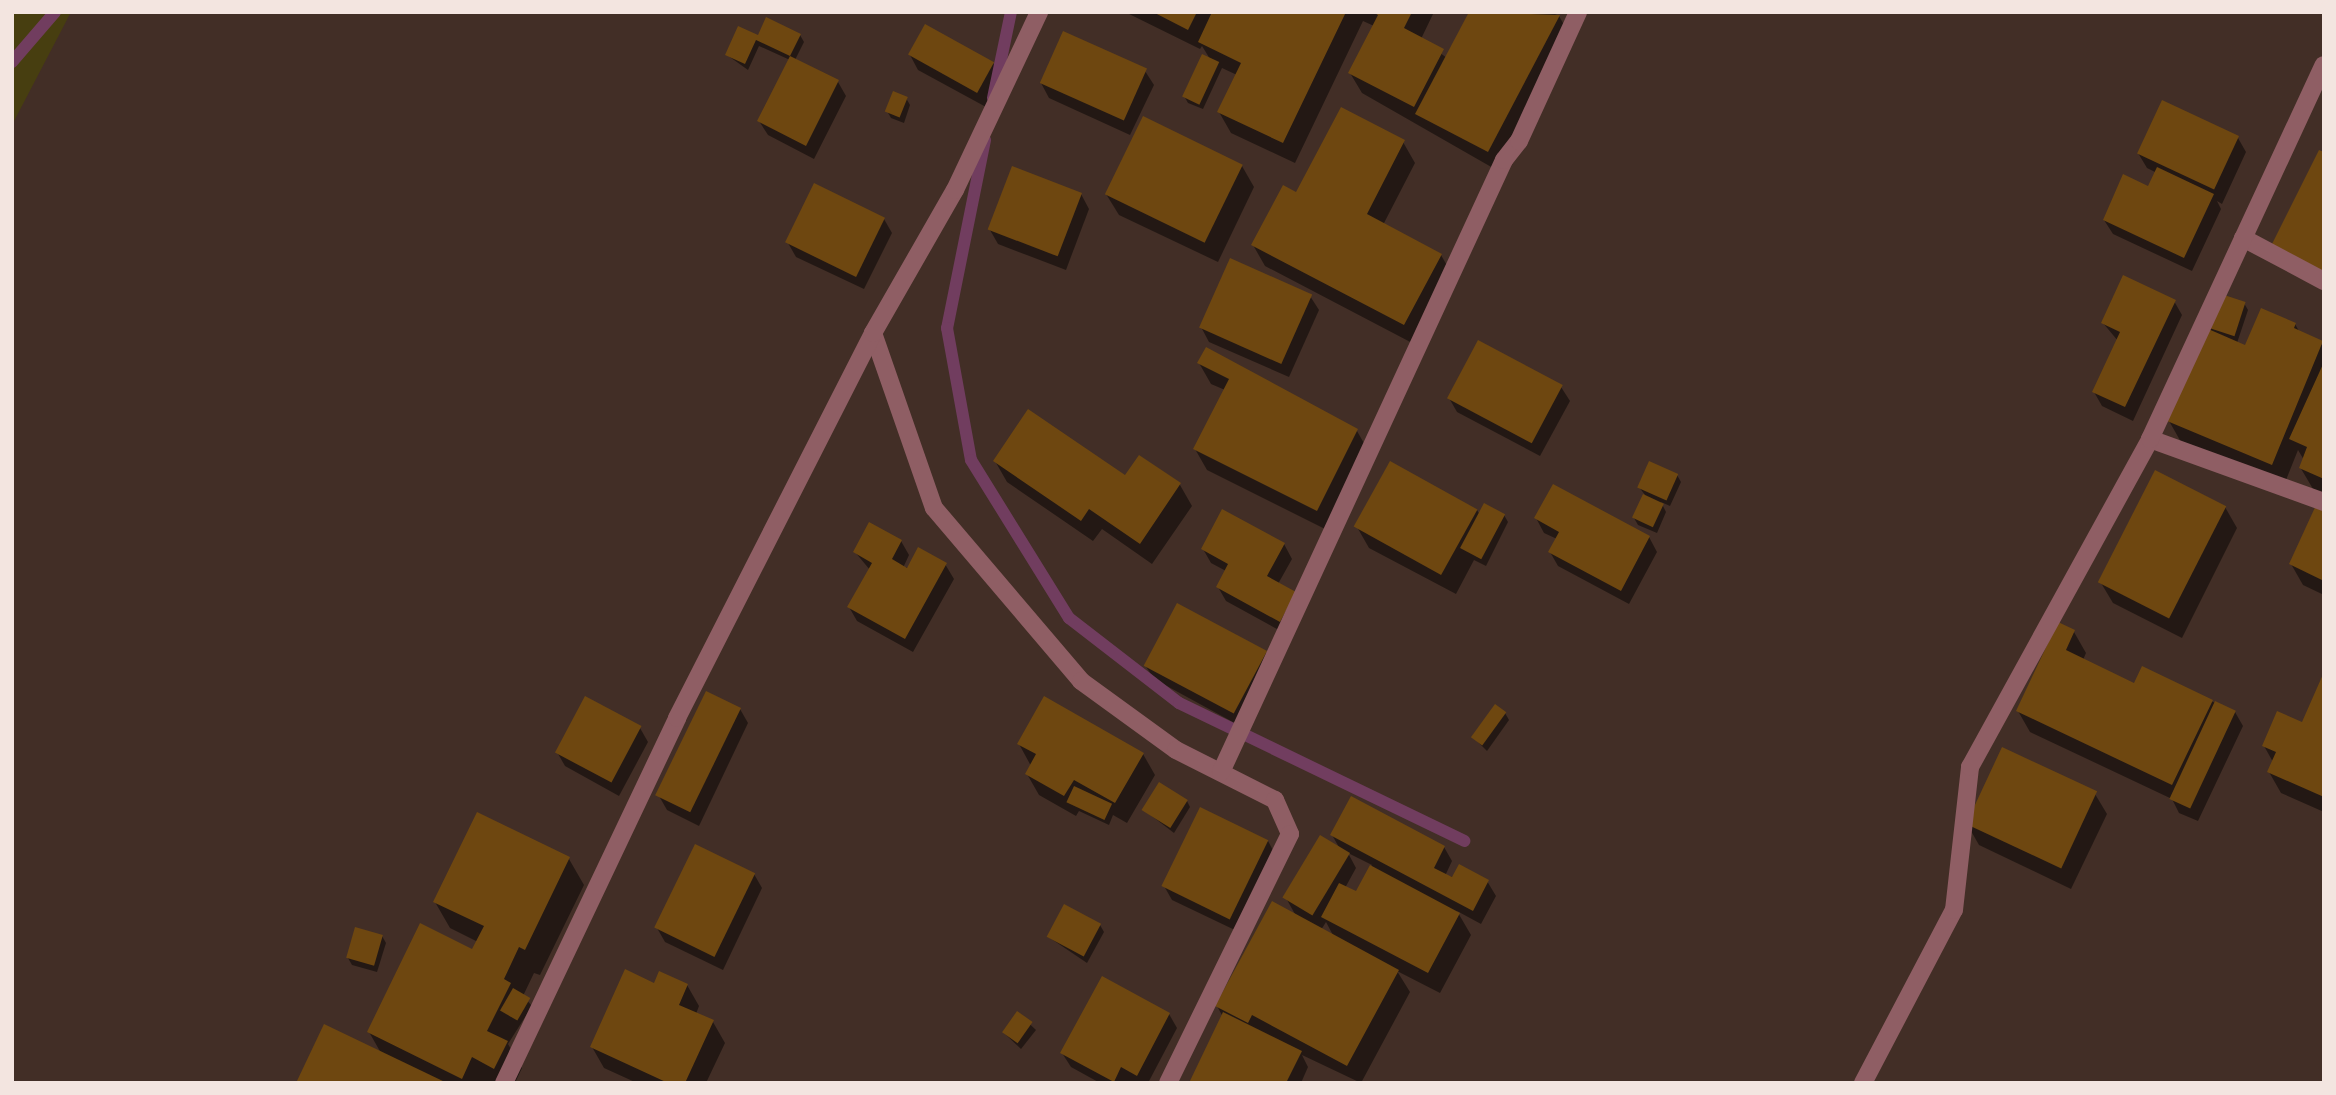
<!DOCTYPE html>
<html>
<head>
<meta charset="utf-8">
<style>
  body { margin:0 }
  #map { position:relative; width:2336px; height:1095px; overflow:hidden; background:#422e26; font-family:Figtree,sans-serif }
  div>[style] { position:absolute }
  .green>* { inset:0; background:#473e10 }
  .shadow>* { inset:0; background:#0007 }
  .stream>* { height:12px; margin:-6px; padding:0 6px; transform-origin:6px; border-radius:6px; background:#713d5f }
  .building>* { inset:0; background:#6e4710; transform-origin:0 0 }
  .street>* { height:18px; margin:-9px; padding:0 9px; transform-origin:9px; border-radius:9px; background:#8f5e64 }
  span { translate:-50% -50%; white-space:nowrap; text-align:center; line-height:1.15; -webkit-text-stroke:5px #37241d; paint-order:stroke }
  .frame { position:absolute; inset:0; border:14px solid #f3e5e0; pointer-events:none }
</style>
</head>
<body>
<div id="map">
  <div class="green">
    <i style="clip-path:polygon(12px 12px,71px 12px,12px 125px)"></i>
  </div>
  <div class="shadow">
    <i style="clip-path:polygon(1125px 12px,1434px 12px,1421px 39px,1447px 58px,1471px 12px,1551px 12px,1559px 16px,1571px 37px,1500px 172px,1362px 93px,1350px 73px,1374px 26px,1363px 21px,1295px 163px,1231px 133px,1219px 112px,1237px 75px,1222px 68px,1203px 109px,1188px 103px,1184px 96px,1210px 59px,1202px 46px,1200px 49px)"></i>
    <i style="clip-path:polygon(800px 35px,804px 42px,795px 60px,838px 82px,846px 96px,814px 159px,768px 135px,759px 121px,790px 60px,759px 46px,748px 70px,727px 55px,759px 37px)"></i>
    <i style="clip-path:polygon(910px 55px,993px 63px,1001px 78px,986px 107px,918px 70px)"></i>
    <i style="clip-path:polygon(1145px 71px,1154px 85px,1130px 135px,1049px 98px,1041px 83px)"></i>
    <i style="clip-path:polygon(906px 98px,910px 105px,904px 123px,891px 118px,887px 111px)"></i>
    <i style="clip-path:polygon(2238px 138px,2246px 152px,2222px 204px,2217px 201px,2221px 209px,2192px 271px,2113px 234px,2104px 220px,2149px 189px,2157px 173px,2147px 168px,2138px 153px)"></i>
    <i style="clip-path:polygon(1403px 142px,1415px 163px,1383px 225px,1441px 255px,1453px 276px,1416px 345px,1265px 266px,1253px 245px,1297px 194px)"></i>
    <i style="clip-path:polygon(1242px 166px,1254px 187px,1218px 262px,1119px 215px,1106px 194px)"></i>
    <i style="clip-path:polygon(1081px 194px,1089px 209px,1066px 270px,998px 244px,990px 230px)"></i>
    <i style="clip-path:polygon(884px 219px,892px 233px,864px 289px,796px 257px,788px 243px)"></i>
    <i style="clip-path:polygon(1310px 296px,1319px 310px,1289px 377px,1209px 342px,1201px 327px)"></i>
    <i style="clip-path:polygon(2174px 301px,2182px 315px,2133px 421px,2102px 406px,2094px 392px,2118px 341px,2103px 323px)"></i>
    <i style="clip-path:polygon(2244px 303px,2248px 310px,2237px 343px,2246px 347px,2295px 324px,2300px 333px,2324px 346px,2324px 498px,2316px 494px,2300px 467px,2304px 460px,2298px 450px,2284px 485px,2181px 442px,2169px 421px,2209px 327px)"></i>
    <i style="clip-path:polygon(1206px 349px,1357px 431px,1369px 452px,1329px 531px,1207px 470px,1195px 449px,1225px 390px,1211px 384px,1199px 363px)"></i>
    <i style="clip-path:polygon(1561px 387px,1570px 401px,1540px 456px,1457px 412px,1449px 398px)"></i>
    <i style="clip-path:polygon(1140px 457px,1180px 485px,1192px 506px,1152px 564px,1102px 529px,1093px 541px,1007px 482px,995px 461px,1125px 477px)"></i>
    <i style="clip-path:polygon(1677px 475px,1681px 482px,1670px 506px,1661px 502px,1666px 512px,1657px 533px,1638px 525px,1634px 518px,1645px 495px,1639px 487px)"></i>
    <i style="clip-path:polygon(2225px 507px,2237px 528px,2182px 638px,2113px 603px,2101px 583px)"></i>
    <i style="clip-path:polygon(2324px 508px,2324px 595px,2303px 585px,2291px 564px)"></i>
    <i style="clip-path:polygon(1477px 510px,1480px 515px,1504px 515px,1508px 522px,1486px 566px,1474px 560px,1456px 594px,1369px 548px,1357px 527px)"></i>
    <i style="clip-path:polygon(1536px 518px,1649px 537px,1657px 552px,1629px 604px,1558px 566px,1550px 552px,1557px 539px,1544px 533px)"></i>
    <i style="clip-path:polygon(901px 541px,909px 555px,903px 568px,945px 564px,954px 579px,913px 652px,857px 621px,849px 607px,870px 570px,855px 552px)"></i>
    <i style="clip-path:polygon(1284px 544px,1292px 559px,1278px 584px,1294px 594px,1288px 635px,1226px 601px,1218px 587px,1226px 571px,1211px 563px,1203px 549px)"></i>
    <i style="clip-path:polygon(2074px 632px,2086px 653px,2083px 660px,2135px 685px,2211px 701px,2235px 712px,2243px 726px,2198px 821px,2179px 813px,2172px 799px,2030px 732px,2018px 711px)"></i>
    <i style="clip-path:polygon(1266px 653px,1274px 667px,1242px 727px,1154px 679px,1145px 665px)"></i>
    <i style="clip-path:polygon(2324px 676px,2324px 812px,2281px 793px,2269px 772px,2273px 762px,2264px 746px,2302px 724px)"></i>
    <i style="clip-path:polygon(586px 698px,640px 728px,648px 742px,619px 796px,565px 766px,557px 752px)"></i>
    <i style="clip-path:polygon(740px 709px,748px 723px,699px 826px,667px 810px,659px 796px)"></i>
    <i style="clip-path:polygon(1505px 713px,1509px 720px,1487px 751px,1473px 737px)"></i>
    <i style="clip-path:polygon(1019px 744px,1143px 754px,1155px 775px,1127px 823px,1113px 815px,1109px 825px,1079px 811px,1076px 816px,1039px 795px,1027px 774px,1031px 766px)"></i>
    <i style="clip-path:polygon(2095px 794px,2107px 814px,2071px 889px,1979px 845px,1967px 824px)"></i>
    <i style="clip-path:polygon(1187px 801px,1190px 807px,1174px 833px,1144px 810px)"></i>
    <i style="clip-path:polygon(evenodd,1332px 835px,1444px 847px,1452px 861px,1445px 876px,1487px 881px,1496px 896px,1481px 924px,1457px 911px,1471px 935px,1440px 993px,1397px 971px,1410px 992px,1361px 1083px,1302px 1055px,1308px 1067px,1301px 1083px,1191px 1083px,1223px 1017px,1217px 1006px,1296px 916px,1286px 898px,1340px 849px,1332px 835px,1348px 853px,1372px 865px,1356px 893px,1345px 888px,1356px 868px,1348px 853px,1332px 835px,1326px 922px,1334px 937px,1321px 930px,1326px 922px)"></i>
    <i style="clip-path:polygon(1268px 841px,1276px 856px,1239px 932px,1172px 900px,1164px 886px)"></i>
    <i style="clip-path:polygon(569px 859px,584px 885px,540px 975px,534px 973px,523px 996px,532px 1006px,508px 1044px,522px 1068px,515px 1083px,298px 1083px,381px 1053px,369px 1032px,473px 952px,478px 942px,450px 928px,435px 902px)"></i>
    <i style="clip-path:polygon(754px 874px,762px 888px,723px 970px,665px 942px,657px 928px)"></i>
    <i style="clip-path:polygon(1100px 925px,1104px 932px,1087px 963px,1047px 936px)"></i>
    <i style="clip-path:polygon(382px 936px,386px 943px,377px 972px,352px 965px,348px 958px)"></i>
    <i style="clip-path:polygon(655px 985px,687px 985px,699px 1006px,696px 1014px,713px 1022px,725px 1043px,706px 1083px,637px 1083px,604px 1068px,592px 1047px)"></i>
    <i style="clip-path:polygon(1018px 1013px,1036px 1030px,1021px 1049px,1003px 1032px)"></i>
    <i style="clip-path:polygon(1169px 1014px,1177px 1028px,1148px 1083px,1100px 1083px,1071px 1067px,1062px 1053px)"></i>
  </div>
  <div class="stream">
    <i style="left:12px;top:62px;width:66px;rotate:-49.3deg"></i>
    <i style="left:993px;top:98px;width:88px;rotate:-78.2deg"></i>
    <i style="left:985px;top:140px;width:192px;rotate:101.4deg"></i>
    <i style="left:947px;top:328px;width:134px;rotate:79.7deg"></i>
    <i style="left:971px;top:460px;width:186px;rotate:58.2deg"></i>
    <i style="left:1069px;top:618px;width:139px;rotate:37.7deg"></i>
    <i style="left:1179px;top:703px;width:317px;rotate:25.8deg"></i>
  </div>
  <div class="building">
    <i style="clip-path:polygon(1153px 12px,1197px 12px,1188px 30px)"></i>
    <i style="clip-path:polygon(1212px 12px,1346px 12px,1283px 143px,1217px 112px,1241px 63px,1198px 42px)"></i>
    <i style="clip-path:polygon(1373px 12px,1412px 12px,1404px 28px,1444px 49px,1414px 107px,1348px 73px,1378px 15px)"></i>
    <i style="clip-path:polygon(1469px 12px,1560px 15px,1488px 152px,1415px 114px)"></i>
    <i style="clip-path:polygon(766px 17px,801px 34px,790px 56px,839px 80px,806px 146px,757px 121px,790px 56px,756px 40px,745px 64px,725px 55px,738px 26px,758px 35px)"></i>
    <i style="left:925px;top:24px;width:79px;height:35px;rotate:29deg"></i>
    <i style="left:1063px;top:31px;width:92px;height:57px;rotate:24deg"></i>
    <i style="left:1202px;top:54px;width:19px;height:47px;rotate:25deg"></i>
    <i style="left:893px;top:91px;width:16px;height:22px;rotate:22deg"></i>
    <i style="left:2162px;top:100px;width:85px;height:59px;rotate:25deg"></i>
    <i style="clip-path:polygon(1341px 107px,1405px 140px,1367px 214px,1442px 254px,1404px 325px,1251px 245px,1283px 185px,1296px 192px)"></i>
    <i style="left:1143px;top:116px;width:111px;height:87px;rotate:26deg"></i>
    <i style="clip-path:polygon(2319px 150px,2324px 152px,2324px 274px,2270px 248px)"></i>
    <i style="left:1012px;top:166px;width:75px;height:68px;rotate:21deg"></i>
    <i style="clip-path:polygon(2157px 167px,2214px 194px,2184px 258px,2103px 220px,2123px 174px,2148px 186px)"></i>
    <i style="left:814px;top:183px;width:79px;height:66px;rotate:26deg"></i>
    <i style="left:1230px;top:258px;width:90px;height:76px;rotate:24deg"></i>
    <i style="clip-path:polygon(2123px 275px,2176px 300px,2125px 407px,2092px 392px,2120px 332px,2101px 323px)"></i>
    <i style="left:2218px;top:293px;width:29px;height:36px;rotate:18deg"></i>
    <i style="clip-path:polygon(2261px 308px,2296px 323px,2294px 328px,2323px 341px,2272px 465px,2167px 421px,2206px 328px,2245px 345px)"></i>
    <i style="left:1478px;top:340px;width:96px;height:66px;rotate:28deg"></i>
    <i style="clip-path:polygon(1206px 347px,1358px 429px,1317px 511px,1193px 449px,1229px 379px,1197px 363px)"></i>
    <i style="clip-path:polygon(2324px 362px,2324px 479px,2299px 468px,2307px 447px,2289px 439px)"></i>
    <i style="clip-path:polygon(1028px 409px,1125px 475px,1139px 455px,1181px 483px,1140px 544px,1089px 509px,1081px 521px,993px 461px)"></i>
    <i style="left:1390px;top:461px;width:100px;height:75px;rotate:29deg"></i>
    <i style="left:1649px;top:461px;width:32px;height:29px;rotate:24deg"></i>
    <i style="left:2155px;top:470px;width:80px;height:126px;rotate:27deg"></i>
    <i style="clip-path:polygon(1553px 484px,1650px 536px,1621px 591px,1548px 552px,1559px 532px,1534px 518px)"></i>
    <i style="left:1643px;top:494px;width:23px;height:26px;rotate:25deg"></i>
    <i style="left:1484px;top:503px;width:24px;height:51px;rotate:28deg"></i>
    <i style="clip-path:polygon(2317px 503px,2324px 506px,2324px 581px,2289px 564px)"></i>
    <i style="clip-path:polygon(1222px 509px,1285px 543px,1267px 576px,1296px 592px,1280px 622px,1216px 587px,1228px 564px,1201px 549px)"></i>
    <i style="clip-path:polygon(869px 522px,902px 540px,892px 559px,907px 568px,918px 547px,947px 563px,905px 639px,847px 607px,872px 563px,853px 552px)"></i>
    <i style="left:1177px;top:603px;width:102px;height:71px;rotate:28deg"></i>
    <i style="clip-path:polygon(2058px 622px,2075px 630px,2066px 650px,2134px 683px,2142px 666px,2213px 700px,2172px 785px,2016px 711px)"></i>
    <i style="clip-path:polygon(2324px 672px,2324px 797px,2267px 772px,2276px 752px,2262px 746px,2277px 711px,2302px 722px)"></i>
    <i style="left:706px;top:691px;width:39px;height:116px;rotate:26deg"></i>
    <i style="left:585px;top:696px;width:64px;height:64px;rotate:28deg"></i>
    <i style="clip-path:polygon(1044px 696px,1144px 753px,1115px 803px,1074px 780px,1064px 796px,1025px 774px,1036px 754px,1017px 744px)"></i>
    <i style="left:2215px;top:701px;width:23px;height:108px;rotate:25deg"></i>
    <i style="left:1495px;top:704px;width:14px;height:41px;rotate:36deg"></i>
    <i style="left:2002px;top:747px;width:105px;height:85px;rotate:25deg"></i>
    <i style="left:1159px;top:782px;width:34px;height:33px;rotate:32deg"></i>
    <i style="left:1074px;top:786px;width:42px;height:18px;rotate:25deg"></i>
    <i style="clip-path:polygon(1351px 796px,1445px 846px,1434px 868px,1452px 877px,1459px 864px,1489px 880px,1473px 911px,1330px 835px)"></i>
    <i style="left:1200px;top:807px;width:76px;height:88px;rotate:26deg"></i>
    <i style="clip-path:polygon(477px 812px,570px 857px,525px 950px,519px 947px,504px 979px,511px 983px,487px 1031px,508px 1041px,494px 1069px,472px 1057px,462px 1079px,367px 1032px,420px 923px,472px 949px,484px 926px,433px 902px)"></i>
    <i style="left:1320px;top:835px;width:35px;height:73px;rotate:31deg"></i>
    <i style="left:695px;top:844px;width:67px;height:93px;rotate:26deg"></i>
    <i style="clip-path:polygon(1370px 865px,1460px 913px,1428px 973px,1321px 917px,1339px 883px,1356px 891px)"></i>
    <i style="clip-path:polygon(1272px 901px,1399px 970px,1347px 1066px,1252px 1015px,1248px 1023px,1215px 1006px)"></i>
    <i style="left:1064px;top:904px;width:42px;height:37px;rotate:28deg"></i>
    <i style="left:355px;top:927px;width:29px;height:32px;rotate:16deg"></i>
    <i style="clip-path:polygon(625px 969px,654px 983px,659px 971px,688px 984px,679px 1005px,714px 1020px,685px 1083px,668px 1083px,590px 1047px)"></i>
    <i style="clip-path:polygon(1102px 976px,1170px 1013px,1137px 1076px,1121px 1067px,1114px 1082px,1060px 1053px)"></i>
    <i style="left:513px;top:988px;width:20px;height:26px;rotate:30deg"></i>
    <i style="left:1017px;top:1011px;width:19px;height:26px;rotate:35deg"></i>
    <i style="clip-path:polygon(1223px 1012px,1302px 1051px,1286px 1083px,1189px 1083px)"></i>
    <i style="clip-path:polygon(324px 1024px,447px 1083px,296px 1083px)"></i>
  </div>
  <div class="street">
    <i style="left:2243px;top:238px;width:92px;rotate:28deg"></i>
    <i style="left:873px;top:333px;width:185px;rotate:70.8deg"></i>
    <i style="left:934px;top:508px;width:227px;rotate:49.6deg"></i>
    <i style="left:1081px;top:681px;width:117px;rotate:36deg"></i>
    <i style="left:1176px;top:750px;width:111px;rotate:26.8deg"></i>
    <i style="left:1275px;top:800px;width:37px;rotate:66deg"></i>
    <i style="left:1290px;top:834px;width:277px;rotate:116.1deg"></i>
    <i style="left:2150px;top:439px;width:185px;rotate:19.9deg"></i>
    <i style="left:1221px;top:772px;width:674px;rotate:-65.18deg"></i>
    <i style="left:1504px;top:160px;width:24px;rotate:-52deg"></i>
    <i style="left:1519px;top:141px;width:142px;rotate:-65.4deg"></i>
    <i style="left:504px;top:1083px;width:404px;rotate:-64.6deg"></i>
    <i style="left:677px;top:718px;width:432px;rotate:-63deg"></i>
    <i style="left:873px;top:333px;width:165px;rotate:-60.2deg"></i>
    <i style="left:955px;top:190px;width:197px;rotate:-64.7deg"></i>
    <i style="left:1863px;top:1083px;width:195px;rotate:-62.3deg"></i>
    <i style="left:1954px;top:910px;width:144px;rotate:-83.6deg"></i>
    <i style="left:1970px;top:767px;width:374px;rotate:-61.2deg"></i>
    <i style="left:2150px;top:439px;width:412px;rotate:-65.1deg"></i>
  </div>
  <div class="frame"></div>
</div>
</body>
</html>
